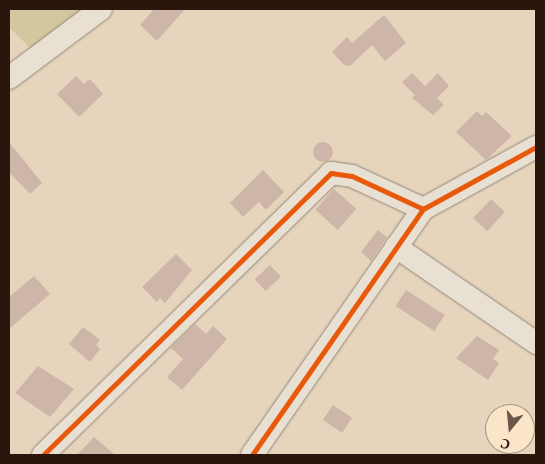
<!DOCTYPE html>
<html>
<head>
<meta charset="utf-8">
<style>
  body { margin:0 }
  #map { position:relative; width:545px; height:464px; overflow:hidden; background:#e6d4bc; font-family:Vollkorn,serif }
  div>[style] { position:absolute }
  .green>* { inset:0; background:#d2c79e }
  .building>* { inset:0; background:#cdb6a7; transform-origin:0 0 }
  .round { border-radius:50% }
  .roads { filter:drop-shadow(0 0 1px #948778) drop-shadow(0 0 1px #948778) }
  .street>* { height:22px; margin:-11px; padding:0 11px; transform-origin:11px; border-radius:11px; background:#e9e0d4 }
  .cycleway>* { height:5px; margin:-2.5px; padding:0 2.5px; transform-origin:2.5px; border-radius:2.5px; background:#e8590c }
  span { translate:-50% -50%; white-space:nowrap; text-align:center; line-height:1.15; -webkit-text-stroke:4px #fae5c8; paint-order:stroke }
  .frame { position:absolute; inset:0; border:10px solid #2a160d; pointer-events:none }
  .north { position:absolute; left:485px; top:404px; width:50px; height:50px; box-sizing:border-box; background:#fae5c8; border:1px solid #a7927d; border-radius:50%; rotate:197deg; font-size:14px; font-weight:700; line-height:20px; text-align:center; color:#2a160d }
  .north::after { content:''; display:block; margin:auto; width:18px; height:22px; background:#6c584a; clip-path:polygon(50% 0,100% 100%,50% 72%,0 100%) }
</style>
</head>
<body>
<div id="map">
  <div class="green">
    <i style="clip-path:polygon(9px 9px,101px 9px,36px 54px,9px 27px)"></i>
  </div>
  <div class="building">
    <i style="clip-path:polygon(154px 9px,185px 9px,157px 41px,140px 25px)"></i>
    <i style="clip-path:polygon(384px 15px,406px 43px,385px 61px,372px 45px,350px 66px,344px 65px,332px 52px,347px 37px,352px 43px)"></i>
    <i style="clip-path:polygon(412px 73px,425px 86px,438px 73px,449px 86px,437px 98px,444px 105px,433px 115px,412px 98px,415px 95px,402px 82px)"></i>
    <i style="clip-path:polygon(76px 76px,84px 84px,90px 79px,103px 94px,79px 117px,57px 94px)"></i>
    <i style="clip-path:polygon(477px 111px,482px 116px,486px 112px,512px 136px,486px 160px,456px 132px)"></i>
    <i style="clip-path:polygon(9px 142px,42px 183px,30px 194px,9px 172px)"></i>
    <i class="round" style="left:313px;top:142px;width:20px;height:20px"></i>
    <i style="clip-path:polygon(263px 170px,284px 192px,266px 210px,259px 202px,243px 217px,230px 203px)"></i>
    <i style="left:334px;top:189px;width:30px;height:28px;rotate:42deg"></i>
    <i style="left:491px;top:199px;width:19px;height:26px;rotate:43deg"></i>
    <i style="clip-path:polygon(378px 230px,387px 237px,371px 261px,361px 252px)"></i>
    <i style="clip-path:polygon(176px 254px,192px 270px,165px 303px,160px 298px,157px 302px,142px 287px)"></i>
    <i style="left:270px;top:265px;width:16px;height:21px;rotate:47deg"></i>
    <i style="clip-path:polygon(34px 276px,50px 294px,9px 329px,9px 297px)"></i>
    <i style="left:406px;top:290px;width:46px;height:19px;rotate:33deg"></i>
    <i style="clip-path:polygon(195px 324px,206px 334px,213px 326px,227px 339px,182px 390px,167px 377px,183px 359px,171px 348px)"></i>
    <i style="clip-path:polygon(83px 327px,100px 340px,96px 345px,100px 349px,90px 362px,69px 344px)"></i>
    <i style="clip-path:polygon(477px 336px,499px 350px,493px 359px,499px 363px,488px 380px,456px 358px)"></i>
    <i style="clip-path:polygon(38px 366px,74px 389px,50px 417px,15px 393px)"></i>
    <i style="left:333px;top:405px;width:23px;height:18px;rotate:34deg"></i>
    <i style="clip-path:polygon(94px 437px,115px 455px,77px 455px)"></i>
  </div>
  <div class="roads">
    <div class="street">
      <i style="left:9px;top:78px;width:115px;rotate:-36.9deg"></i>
      <i style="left:396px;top:247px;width:170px;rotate:34.4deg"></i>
      <i style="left:43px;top:455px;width:403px;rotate:-44.4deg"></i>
      <i style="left:331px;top:173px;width:21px;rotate:8deg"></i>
      <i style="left:352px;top:176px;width:78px;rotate:24.9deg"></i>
      <i style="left:252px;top:455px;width:300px;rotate:-55.2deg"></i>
      <i style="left:423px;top:209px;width:129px;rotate:-28.8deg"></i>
    </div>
  </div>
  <div class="cycleway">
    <i style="left:43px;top:455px;width:403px;rotate:-44.4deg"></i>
    <i style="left:331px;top:173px;width:21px;rotate:8deg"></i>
    <i style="left:352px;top:176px;width:78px;rotate:24.9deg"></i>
    <i style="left:252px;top:455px;width:300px;rotate:-55.2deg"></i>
    <i style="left:423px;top:209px;width:129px;rotate:-28.8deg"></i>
  </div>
  <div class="frame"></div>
  <div class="north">С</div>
</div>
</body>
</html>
